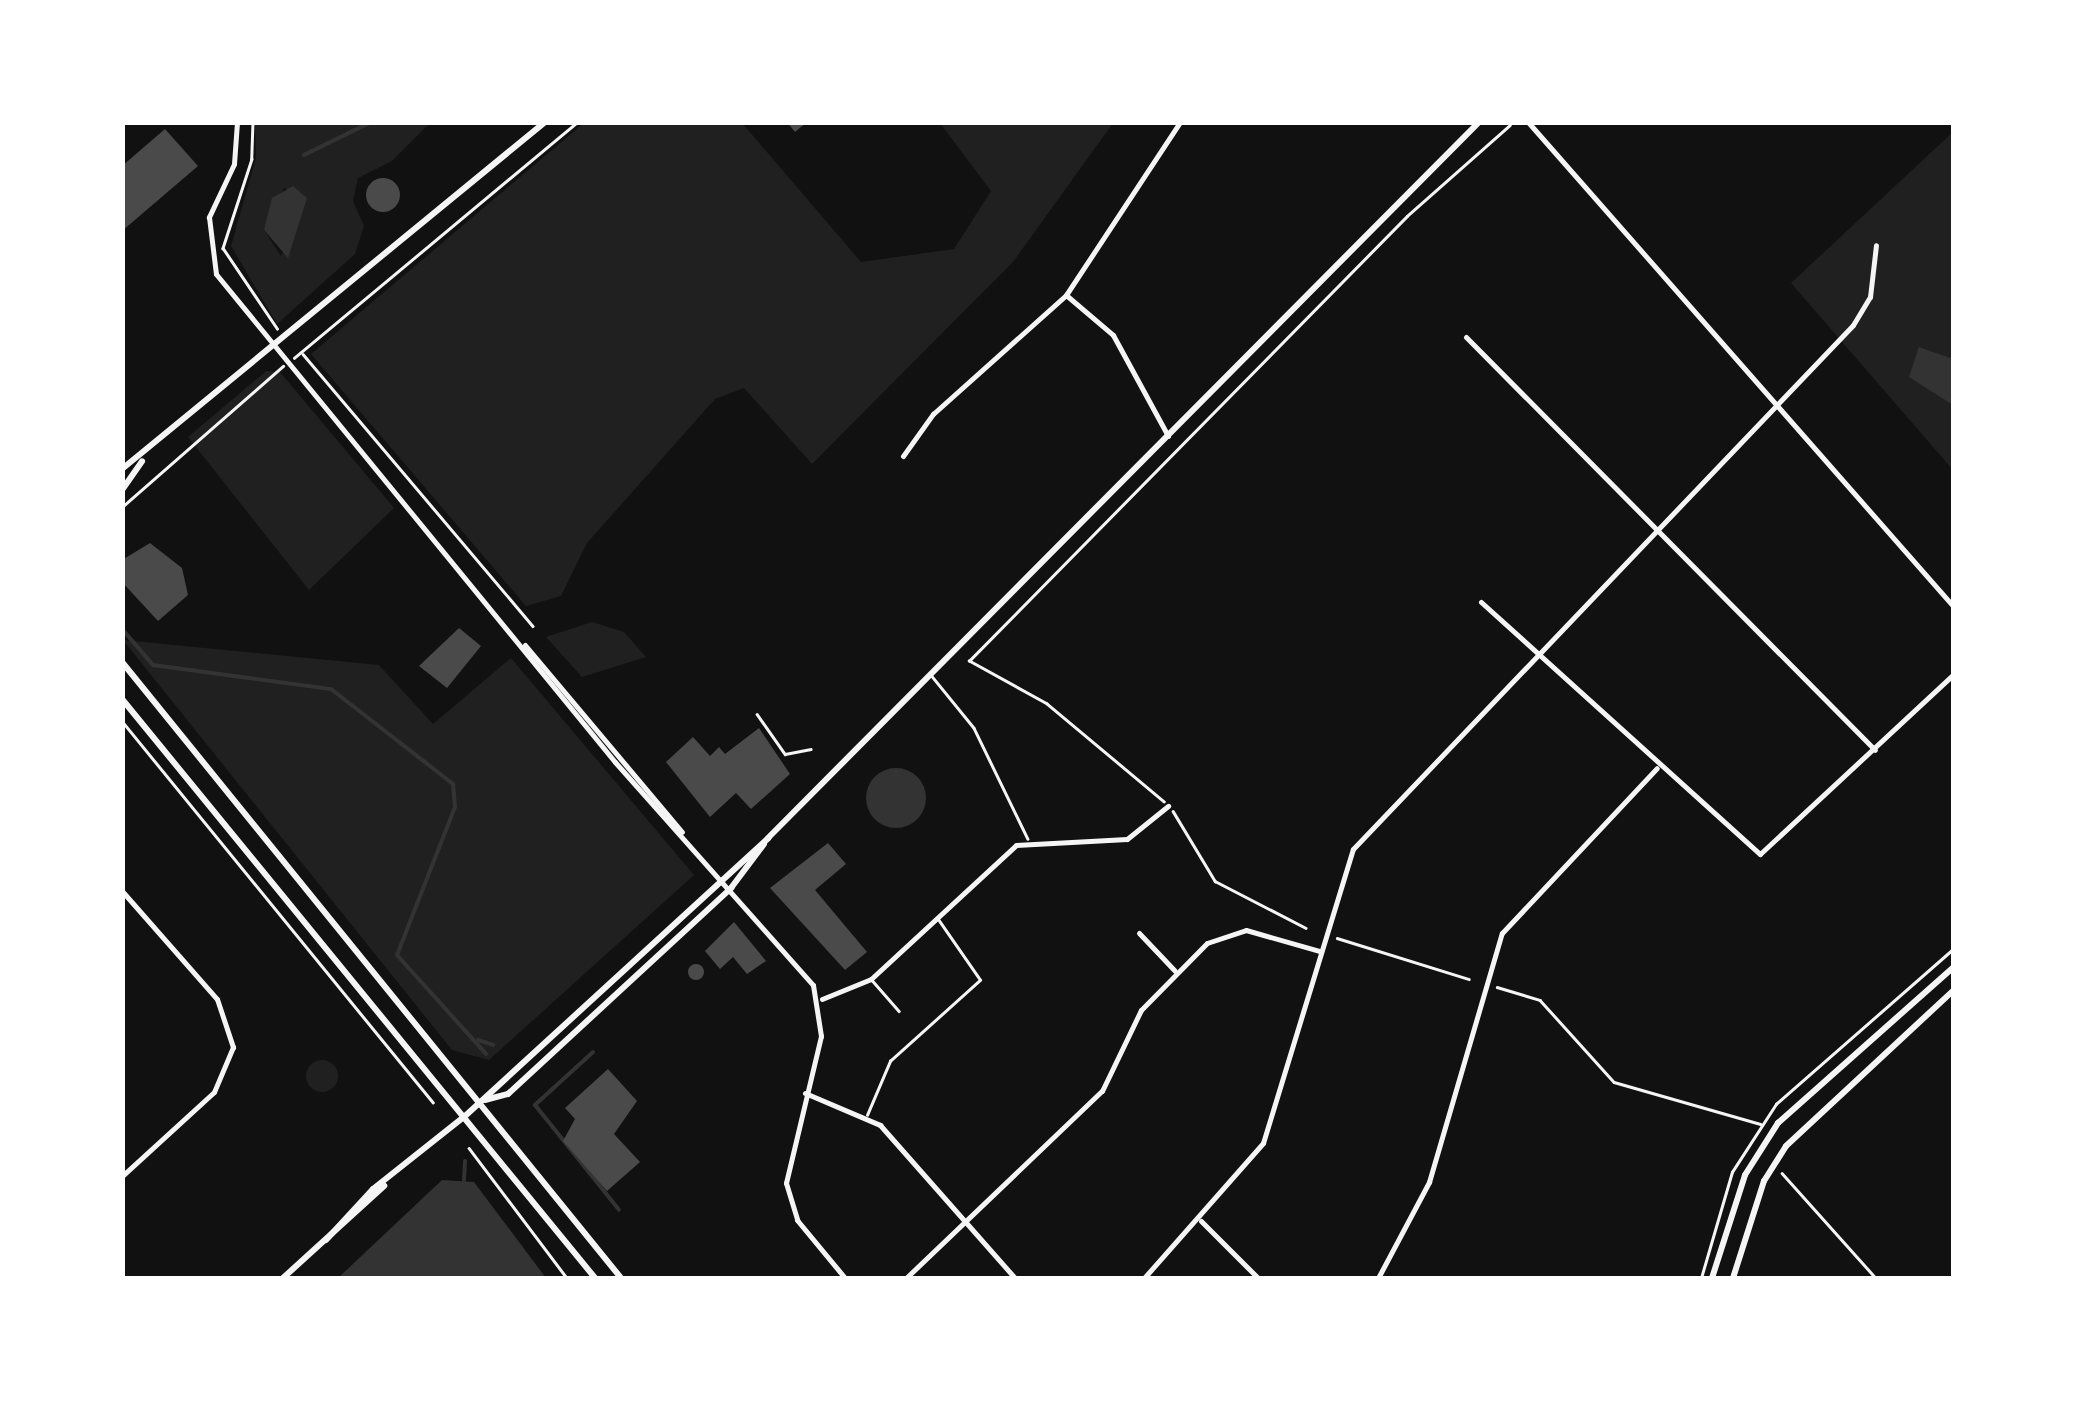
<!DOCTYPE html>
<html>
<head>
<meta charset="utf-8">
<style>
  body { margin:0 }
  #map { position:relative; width:2076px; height:1401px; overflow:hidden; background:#111; font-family:"Nunito Sans",sans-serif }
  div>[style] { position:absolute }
  .green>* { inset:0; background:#202020 }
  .round { border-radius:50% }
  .water>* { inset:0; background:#333 }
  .stream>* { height:4px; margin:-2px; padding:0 2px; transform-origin:2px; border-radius:2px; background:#333 }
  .building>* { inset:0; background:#4a4a4a }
  .path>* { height:2.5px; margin:-1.25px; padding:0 1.25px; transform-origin:1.25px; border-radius:1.25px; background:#f5f5f5 }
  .service>* { height:2.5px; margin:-1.25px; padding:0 1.25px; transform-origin:1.25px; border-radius:1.25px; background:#f5f5f5 }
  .minor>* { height:5px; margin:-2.5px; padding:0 2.5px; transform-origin:2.5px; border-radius:2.5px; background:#f5f5f5 }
  .tertiary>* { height:6px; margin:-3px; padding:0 3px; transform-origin:3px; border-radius:3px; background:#f5f5f5 }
  .secondary>* { height:6px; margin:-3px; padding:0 3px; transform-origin:3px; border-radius:3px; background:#f5f5f5 }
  span { translate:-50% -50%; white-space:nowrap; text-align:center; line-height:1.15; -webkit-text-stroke:10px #fff; paint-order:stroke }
  .frame { position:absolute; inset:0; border:125px solid #fff; pointer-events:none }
</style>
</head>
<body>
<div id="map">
  <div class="green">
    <i style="clip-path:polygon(evenodd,255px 123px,430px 123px,392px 161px,358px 178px,353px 201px,364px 226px,355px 254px,277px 324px,231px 246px,256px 158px,255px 123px,284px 188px,307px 198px,281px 256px,264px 230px,284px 188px)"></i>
    <i style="clip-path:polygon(584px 123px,742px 123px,861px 262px,954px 249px,991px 191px,940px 123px,1113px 123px,1013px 262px,812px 464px,744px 388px,715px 399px,587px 543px,561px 596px,526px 606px,311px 354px)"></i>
    <i style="clip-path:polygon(1953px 132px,1953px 470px,1791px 283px)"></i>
    <i style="clip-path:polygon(266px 371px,280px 372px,394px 508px,309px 590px,188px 437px)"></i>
    <i style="clip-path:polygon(592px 622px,624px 632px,646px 657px,582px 677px,546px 637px)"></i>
    <i style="clip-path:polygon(123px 640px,379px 665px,433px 724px,511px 658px,694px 875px,489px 1060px,452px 1050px)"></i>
    <i class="round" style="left:306px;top:1060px;width:32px;height:32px"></i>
  </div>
  <div class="water">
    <i style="clip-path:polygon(293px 186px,307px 198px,288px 258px,264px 230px,272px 198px)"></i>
    <i style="clip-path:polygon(1919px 347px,1953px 359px,1953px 405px,1909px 377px)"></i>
    <i class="round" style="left:866px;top:768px;width:60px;height:60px"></i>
    <i style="clip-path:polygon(442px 1180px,474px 1182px,546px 1278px,338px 1278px)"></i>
  </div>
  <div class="stream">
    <i style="left:304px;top:155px;width:75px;rotate:-26.2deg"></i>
    <i style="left:122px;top:629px;width:48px;rotate:49.3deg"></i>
    <i style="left:153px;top:665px;width:180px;rotate:7.7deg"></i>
    <i style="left:331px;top:689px;width:155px;rotate:37.9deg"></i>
    <i style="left:453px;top:784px;width:23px;rotate:85deg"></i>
    <i style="left:455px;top:807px;width:159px;rotate:111.4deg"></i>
    <i style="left:397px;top:955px;width:133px;rotate:48deg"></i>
    <i style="left:478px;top:1040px;width:16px;rotate:18deg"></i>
    <i style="left:593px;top:1052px;width:79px;rotate:137.6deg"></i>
    <i style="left:535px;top:1105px;width:134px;rotate:51.3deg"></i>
    <i style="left:464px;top:1180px;width:19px;rotate:-87deg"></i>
  </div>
  <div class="building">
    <i style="clip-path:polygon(787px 122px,807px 122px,795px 132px)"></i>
    <i style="clip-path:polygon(165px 129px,198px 166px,122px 231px,122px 166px)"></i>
    <i class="round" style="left:366px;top:178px;width:34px;height:34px"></i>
    <i style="clip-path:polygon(150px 543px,182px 568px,188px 595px,158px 621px,122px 582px,122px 560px)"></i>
    <i style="clip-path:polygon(459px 628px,481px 646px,447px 688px,419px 666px)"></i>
    <i style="clip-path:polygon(759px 728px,790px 774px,751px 809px,736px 793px,710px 817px,666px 762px,693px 737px,710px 756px,719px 747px,725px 754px)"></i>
    <i style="clip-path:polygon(828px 843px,846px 864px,815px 890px,867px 952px,845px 970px,770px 888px)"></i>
    <i style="clip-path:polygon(734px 922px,766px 961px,747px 974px,733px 957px,720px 969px,705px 951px)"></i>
    <i class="round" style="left:688px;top:964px;width:16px;height:16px"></i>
    <i style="clip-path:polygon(608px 1069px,637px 1101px,614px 1134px,640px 1162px,607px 1191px,563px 1141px,575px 1119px,565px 1108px)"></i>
  </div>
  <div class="path">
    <i style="left:253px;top:122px;width:37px;rotate:92deg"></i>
    <i style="left:252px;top:159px;width:94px;rotate:108deg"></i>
    <i style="left:223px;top:248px;width:97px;rotate:56deg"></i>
    <i style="left:303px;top:354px;width:356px;rotate:49.8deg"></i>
    <i style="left:294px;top:358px;width:368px;rotate:-39.8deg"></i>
    <i style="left:122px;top:507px;width:214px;rotate:-41.2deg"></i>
    <i style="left:122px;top:721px;width:492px;rotate:50.8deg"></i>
    <i style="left:1164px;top:802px;width:153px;rotate:-140.1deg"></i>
    <i style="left:1047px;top:704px;width:89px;rotate:-151.1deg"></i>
    <i style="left:969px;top:661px;width:624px;rotate:-45.45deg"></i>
    <i style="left:1407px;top:216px;width:137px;rotate:-41.5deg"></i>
    <i style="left:1173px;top:811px;width:82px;rotate:59deg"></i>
    <i style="left:1215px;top:881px;width:102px;rotate:27.3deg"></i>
    <i style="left:1337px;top:938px;width:138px;rotate:17.3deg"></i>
    <i style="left:1497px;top:987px;width:45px;rotate:16.8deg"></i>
    <i style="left:1540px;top:1000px;width:110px;rotate:47.9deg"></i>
    <i style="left:1614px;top:1082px;width:152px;rotate:16deg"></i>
    <i style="left:469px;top:1148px;width:163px;rotate:53deg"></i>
    <i style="left:1782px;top:1173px;width:141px;rotate:48.2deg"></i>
    <i style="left:1701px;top:1278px;width:110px;rotate:-73.7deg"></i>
    <i style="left:1732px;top:1172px;width:81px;rotate:-57.1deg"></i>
    <i style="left:1776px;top:1104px;width:237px;rotate:-41.2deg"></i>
  </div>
  <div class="service">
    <i style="left:931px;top:675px;width:68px;rotate:50.9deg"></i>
    <i style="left:974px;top:728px;width:123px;rotate:64.1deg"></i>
    <i style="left:757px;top:714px;width:49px;rotate:55deg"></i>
    <i style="left:785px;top:754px;width:26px;rotate:-11deg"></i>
    <i style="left:872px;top:980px;width:41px;rotate:48.9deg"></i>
    <i style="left:867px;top:1115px;width:59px;rotate:-66.9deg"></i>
    <i style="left:890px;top:1061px;width:121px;rotate:-42deg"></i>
    <i style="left:980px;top:980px;width:75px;rotate:-124.7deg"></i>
  </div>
  <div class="minor">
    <i style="left:237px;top:122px;width:42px;rotate:94.1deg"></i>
    <i style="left:234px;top:164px;width:59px;rotate:115.3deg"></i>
    <i style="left:209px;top:217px;width:57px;rotate:83deg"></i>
    <i style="left:216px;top:274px;width:630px;rotate:50.73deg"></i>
    <i style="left:615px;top:762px;width:298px;rotate:48.4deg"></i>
    <i style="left:813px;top:985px;width:52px;rotate:81.1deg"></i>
    <i style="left:821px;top:1036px;width:151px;rotate:103.4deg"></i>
    <i style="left:786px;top:1183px;width:39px;rotate:73deg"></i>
    <i style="left:797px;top:1220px;width:75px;rotate:50.4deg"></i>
    <i style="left:1528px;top:122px;width:646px;rotate:48.71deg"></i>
    <i style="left:1066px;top:295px;width:62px;rotate:40.4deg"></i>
    <i style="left:1113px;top:335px;width:115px;rotate:61.4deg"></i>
    <i style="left:1466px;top:337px;width:581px;rotate:45.28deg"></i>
    <i style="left:903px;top:456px;width:52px;rotate:-54.5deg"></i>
    <i style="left:933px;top:414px;width:178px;rotate:-41.8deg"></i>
    <i style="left:1066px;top:295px;width:207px;rotate:-56.6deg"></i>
    <i style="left:1481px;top:602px;width:376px;rotate:42.1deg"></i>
    <i style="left:1760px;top:854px;width:265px;rotate:-42.9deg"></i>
    <i style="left:525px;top:645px;width:244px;rotate:50deg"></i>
    <i style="left:122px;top:891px;width:144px;rotate:48.7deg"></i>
    <i style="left:217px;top:999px;width:51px;rotate:71.6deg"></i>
    <i style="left:233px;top:1047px;width:49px;rotate:112.9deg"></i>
    <i style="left:214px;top:1092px;width:125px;rotate:137.6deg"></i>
    <i style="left:1139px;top:933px;width:52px;rotate:46.5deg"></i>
    <i style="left:822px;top:999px;width:53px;rotate:-22.2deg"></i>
    <i style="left:871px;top:979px;width:197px;rotate:-42.7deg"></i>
    <i style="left:1016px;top:845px;width:111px;rotate:-3.1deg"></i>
    <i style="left:1127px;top:839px;width:53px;rotate:-38.8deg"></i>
    <i style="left:805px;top:1093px;width:82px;rotate:23.1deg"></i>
    <i style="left:880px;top:1125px;width:204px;rotate:48.6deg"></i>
    <i style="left:1201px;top:1221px;width:81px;rotate:45deg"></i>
    <i style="left:906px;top:1278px;width:271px;rotate:-43.7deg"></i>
    <i style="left:1102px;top:1091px;width:90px;rotate:-64.3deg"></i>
    <i style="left:1141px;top:1010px;width:94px;rotate:-45.4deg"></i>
    <i style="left:1207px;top:943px;width:41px;rotate:-18.4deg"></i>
    <i style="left:1246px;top:930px;width:76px;rotate:16deg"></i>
    <i style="left:1144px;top:1278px;width:180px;rotate:-48.6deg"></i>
    <i style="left:1263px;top:1143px;width:307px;rotate:-73deg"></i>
    <i style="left:1353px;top:849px;width:724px;rotate:-46.34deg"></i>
    <i style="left:1853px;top:325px;width:33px;rotate:-59deg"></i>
    <i style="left:1870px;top:297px;width:52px;rotate:-83.4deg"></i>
    <i style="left:1378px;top:1278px;width:109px;rotate:-62deg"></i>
    <i style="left:1429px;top:1182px;width:259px;rotate:-73.7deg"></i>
    <i style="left:1502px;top:933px;width:226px;rotate:-46.8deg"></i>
  </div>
  <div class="tertiary">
    <i style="left:122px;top:469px;width:547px;rotate:-39.36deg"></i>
    <i style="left:122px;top:490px;width:35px;rotate:-55deg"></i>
    <i style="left:326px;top:1240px;width:69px;rotate:-47.3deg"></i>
    <i style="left:373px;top:1189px;width:116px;rotate:-38.4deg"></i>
    <i style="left:283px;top:1278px;width:137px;rotate:-42.3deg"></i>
    <i style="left:1712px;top:1278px;width:108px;rotate:-72.2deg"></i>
    <i style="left:1745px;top:1175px;width:62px;rotate:-57.6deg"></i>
    <i style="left:1778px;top:1123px;width:235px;rotate:-41.6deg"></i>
    <i style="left:1733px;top:1278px;width:102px;rotate:-72.3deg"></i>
    <i style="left:1764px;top:1181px;width:41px;rotate:-57.8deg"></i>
    <i style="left:1786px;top:1146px;width:229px;rotate:-42.9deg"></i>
  </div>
  <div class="secondary">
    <i style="left:122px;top:662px;width:793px;rotate:50.99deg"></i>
    <i style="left:122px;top:699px;width:748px;rotate:50.75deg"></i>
    <i style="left:485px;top:1100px;width:24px;rotate:-15deg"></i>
    <i style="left:508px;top:1094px;width:304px;rotate:-42.7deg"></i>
    <i style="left:731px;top:888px;width:55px;rotate:-53.1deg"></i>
    <i style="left:464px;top:1117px;width:413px;rotate:-42.5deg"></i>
    <i style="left:768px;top:838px;width:1009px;rotate:-45.2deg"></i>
  </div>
  <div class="frame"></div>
</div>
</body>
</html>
